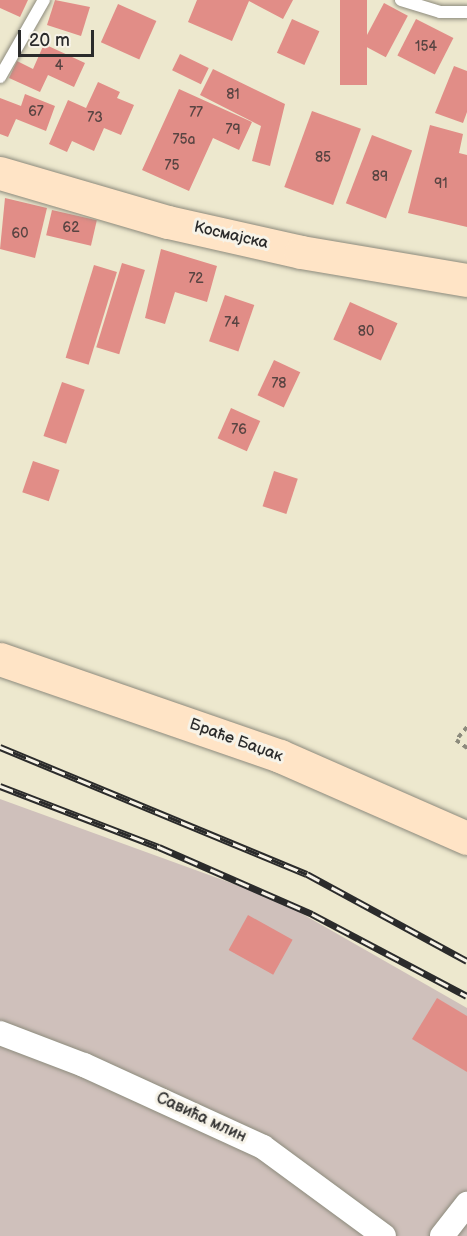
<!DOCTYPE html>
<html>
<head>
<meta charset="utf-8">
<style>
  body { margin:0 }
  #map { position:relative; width:467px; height:1236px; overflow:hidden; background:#ede8ce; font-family:"Balsamiq Sans",sans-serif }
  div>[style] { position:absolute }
  .industrial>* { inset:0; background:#cfc0bb }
  .building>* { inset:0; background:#e18d87; transform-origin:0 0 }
  .path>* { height:4px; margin-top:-2px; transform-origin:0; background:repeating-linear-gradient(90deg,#8c8a7c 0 4.5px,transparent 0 9px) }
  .roads { filter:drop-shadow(0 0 2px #8c8a7c) drop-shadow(0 0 2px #8c8a7c) }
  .lane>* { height:12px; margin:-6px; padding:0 6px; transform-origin:6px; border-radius:6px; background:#fff }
  .street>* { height:24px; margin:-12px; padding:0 12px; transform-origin:12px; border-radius:12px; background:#fff }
  .secondary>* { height:33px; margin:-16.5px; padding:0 16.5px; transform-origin:16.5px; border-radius:16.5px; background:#ffe4c6 }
  .rail>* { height:7px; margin-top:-3.5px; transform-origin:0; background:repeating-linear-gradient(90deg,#f7f3e8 0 14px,#2b2b2b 0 28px); box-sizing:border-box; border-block:2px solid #2b2b2b }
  span { translate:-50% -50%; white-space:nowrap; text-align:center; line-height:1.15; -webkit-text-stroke:6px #f7f3e8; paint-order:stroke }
  .number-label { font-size:14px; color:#584442 }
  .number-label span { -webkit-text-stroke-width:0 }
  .street-label { font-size:16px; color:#2b2b2b }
  .scale { position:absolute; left:18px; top:30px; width:76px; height:27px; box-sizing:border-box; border:3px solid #2b2b2b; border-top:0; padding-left:8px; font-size:18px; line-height:21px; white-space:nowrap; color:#2b2b2b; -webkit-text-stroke:4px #f7f3e8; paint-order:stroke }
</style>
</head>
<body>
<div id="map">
  <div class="industrial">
    <i style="clip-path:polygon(0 799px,278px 900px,467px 1008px,467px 1236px,0 1236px)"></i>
  </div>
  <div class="building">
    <i style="clip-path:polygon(0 0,28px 0,20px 17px,0 8px)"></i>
    <i style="clip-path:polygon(55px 0,90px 7px,81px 36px,47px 25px)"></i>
    <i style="clip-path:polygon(197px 0,293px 0,283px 19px,249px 1px,232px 41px,188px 22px)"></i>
    <i style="left:340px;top:0;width:27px;height:85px"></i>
    <i style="left:384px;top:3px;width:27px;height:47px;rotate:28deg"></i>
    <i style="left:118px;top:4px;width:42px;height:42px;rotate:24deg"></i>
    <i style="left:292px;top:19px;width:30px;height:37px;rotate:24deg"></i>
    <i style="left:416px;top:19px;width:42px;height:41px;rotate:27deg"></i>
    <i style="clip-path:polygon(44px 44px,85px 63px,74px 87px,48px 75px,40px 92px,9px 78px,17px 61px,33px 69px)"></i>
    <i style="left:180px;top:54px;width:32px;height:18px;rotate:26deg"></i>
    <i style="clip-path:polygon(454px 66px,467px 71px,467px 112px,463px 123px,435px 113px)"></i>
    <i style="clip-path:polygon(213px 69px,285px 104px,270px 166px,252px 161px,261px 126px,200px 95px)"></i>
    <i style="clip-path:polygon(98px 82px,120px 92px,117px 98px,134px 105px,121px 135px,104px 128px,94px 151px,72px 141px,67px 152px,49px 144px,68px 100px,86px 108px)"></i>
    <i style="clip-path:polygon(179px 89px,252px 122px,239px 150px,213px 138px,189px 191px,142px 170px)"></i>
    <i style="clip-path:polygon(25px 94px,55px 106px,46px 131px,16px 119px,8px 137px,0 134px,0 98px,21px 106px)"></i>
    <i style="left:312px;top:111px;width:52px;height:81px;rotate:20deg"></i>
    <i style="clip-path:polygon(430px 125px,463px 134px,459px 153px,467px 155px,467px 227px,408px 213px)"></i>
    <i style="left:372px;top:135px;width:43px;height:73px;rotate:21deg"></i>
    <i style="clip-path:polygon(5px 198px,47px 208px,35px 258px,0 249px)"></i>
    <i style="left:52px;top:210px;width:46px;height:26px;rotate:13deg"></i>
    <i style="clip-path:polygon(161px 249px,217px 266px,207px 302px,175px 292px,165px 324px,145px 318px)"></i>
    <i style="left:122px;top:263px;width:24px;height:88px;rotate:17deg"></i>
    <i style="left:94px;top:265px;width:24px;height:97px;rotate:17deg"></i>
    <i style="left:225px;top:295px;width:31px;height:49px;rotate:19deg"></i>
    <i style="left:350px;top:302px;width:52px;height:41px;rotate:24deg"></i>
    <i style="left:274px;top:360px;width:29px;height:39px;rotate:25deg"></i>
    <i style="left:62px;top:382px;width:24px;height:57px;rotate:19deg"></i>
    <i style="left:231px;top:408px;width:32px;height:33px;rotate:24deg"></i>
    <i style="left:33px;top:461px;width:28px;height:33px;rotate:19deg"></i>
    <i style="left:274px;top:471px;width:25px;height:37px;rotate:18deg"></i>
    <i style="left:248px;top:915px;width:51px;height:40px;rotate:29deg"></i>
    <i style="clip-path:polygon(437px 998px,467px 1016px,467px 1072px,412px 1039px)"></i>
  </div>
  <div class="path">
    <i style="left:467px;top:727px;width:17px;rotate:130deg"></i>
    <i style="left:456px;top:740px;width:14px;rotate:36deg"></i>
  </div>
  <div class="roads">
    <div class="lane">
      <i style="left:401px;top:0;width:41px;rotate:17.1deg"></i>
      <i style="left:440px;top:12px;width:27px"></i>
      <i style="left:0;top:77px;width:89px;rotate:-60.3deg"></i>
    </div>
    <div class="street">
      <i style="left:0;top:1033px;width:90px;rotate:20.9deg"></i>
      <i style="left:84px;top:1065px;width:197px;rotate:24.6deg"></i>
      <i style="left:263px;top:1147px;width:150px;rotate:36.3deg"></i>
      <i style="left:442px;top:1236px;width:41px;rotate:-52deg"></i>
    </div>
    <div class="secondary">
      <i style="left:0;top:173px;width:175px;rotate:16.3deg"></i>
      <i style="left:168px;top:222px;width:136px;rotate:12.7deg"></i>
      <i style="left:301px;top:252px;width:168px;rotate:9.6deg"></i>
      <i style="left:0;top:659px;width:296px;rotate:19.1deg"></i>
      <i style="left:280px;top:756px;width:204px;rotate:23.7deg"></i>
    </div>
  </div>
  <div class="rail">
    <i style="left:0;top:747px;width:332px;rotate:22.5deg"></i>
    <i style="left:307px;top:874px;width:182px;rotate:28.5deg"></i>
    <i style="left:0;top:786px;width:170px;rotate:21deg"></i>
    <i style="left:159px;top:847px;width:167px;rotate:23.6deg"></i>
    <i style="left:312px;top:914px;width:175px;rotate:27.9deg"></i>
  </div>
  <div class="number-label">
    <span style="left:426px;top:47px">154</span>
    <span style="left:59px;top:66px">4</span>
    <span style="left:233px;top:95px">81</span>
    <span style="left:36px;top:112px">67</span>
    <span style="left:196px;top:113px">77</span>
    <span style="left:95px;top:118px">73</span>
    <span style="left:233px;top:130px">79</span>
    <span style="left:184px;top:140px">75a</span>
    <span style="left:323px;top:158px">85</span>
    <span style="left:172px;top:166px">75</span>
    <span style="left:380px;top:177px">89</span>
    <span style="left:441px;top:184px">91</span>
    <span style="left:71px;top:228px">62</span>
    <span style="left:20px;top:234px">60</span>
    <span style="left:196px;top:279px">72</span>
    <span style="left:232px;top:323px">74</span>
    <span style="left:366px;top:332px">80</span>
    <span style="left:279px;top:384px">78</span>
    <span style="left:239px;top:430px">76</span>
  </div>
  <div class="street-label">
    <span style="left:231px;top:236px;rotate:13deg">Космајска</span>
    <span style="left:236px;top:741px;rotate:20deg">Браће Баџак</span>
    <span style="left:201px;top:1118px;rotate:25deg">Савића млин</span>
  </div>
  <div class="scale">20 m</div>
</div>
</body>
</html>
